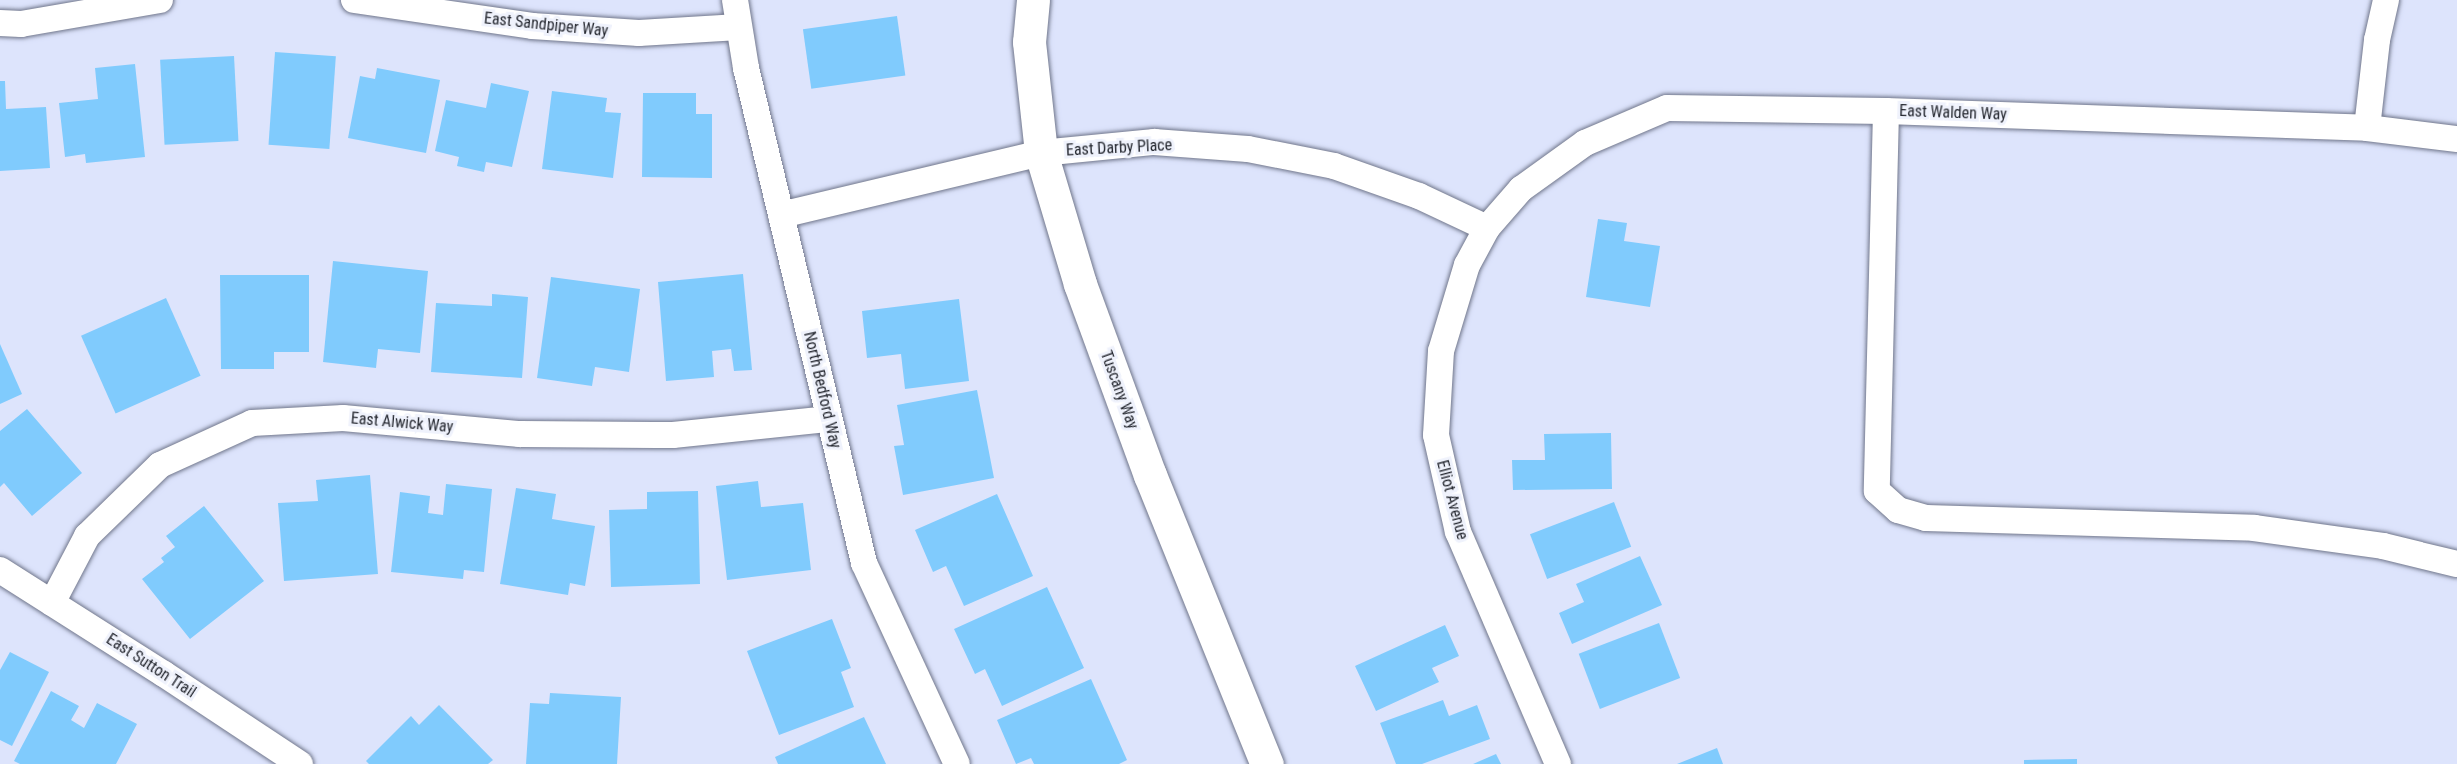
<!DOCTYPE html>
<html>
<head>
<meta charset="utf-8">
<style>
  body { margin:0 }
  #map { position:relative; width:2457px; height:764px; overflow:hidden; background:#dde4fc; font-family:"Roboto Condensed",sans-serif }
  div>[style] { position:absolute }
  .building>* { inset:0; background:#80cbfd; transform-origin:0 0 }
  .roads { filter:drop-shadow(0 0 2px #70768b) drop-shadow(0 0 2px #70768b) }
  .minor>* { height:26px; margin:-13px; padding:0 13px; transform-origin:13px; border-radius:13px; background:#fff }
  .tertiary>* { height:33px; margin:-16.5px; padding:0 16.5px; transform-origin:16.5px; border-radius:16.5px; background:#fff }
  span { translate:-50% -50%; white-space:nowrap; text-align:center; line-height:1.15; -webkit-text-stroke:6px #eff2fc; paint-order:stroke }
  .street-label { font-size:16px; color:#23262e }
</style>
</head>
<body>
<div id="map">
  <div class="building">
    <i style="left:897px;top:16px;width:60px;height:95px;rotate:82deg"></i>
    <i style="left:275px;top:52px;width:61px;height:93px;rotate:4deg"></i>
    <i style="left:234px;top:56px;width:85px;height:74px;rotate:87deg"></i>
    <i style="clip-path:polygon(135px 64px,145px 157px,86px 163px,85px 154px,65px 157px,59px 103px,98px 99px,95px 68px)"></i>
    <i style="clip-path:polygon(377px 68px,440px 80px,426px 153px,348px 138px,360px 76px,375px 79px)"></i>
    <i style="clip-path:polygon(0 81px,5px 81px,6px 109px,46px 107px,50px 168px,0 171px)"></i>
    <i style="clip-path:polygon(491px 83px,529px 91px,512px 167px,486px 162px,484px 172px,457px 166px,459px 157px,435px 151px,446px 100px,486px 108px)"></i>
    <i style="clip-path:polygon(552px 91px,607px 98px,605px 112px,621px 113px,613px 178px,542px 169px)"></i>
    <i style="clip-path:polygon(643px 93px,696px 93px,696px 114px,712px 114px,712px 178px,642px 177px)"></i>
    <i style="clip-path:polygon(1598px 219px,1627px 223px,1624px 241px,1660px 246px,1650px 307px,1586px 297px)"></i>
    <i style="clip-path:polygon(333px 261px,428px 271px,420px 353px,378px 349px,376px 368px,323px 362px)"></i>
    <i style="clip-path:polygon(743px 274px,752px 370px,734px 371px,731px 349px,712px 351px,714px 377px,666px 381px,658px 282px)"></i>
    <i style="clip-path:polygon(220px 275px,309px 275px,309px 352px,274px 352px,274px 369px,221px 369px)"></i>
    <i style="clip-path:polygon(551px 277px,640px 289px,629px 372px,595px 367px,592px 386px,537px 378px)"></i>
    <i style="clip-path:polygon(492px 294px,528px 297px,522px 378px,431px 372px,436px 303px,492px 306px)"></i>
    <i style="left:166px;top:298px;width:85px;height:93px;rotate:66deg"></i>
    <i style="clip-path:polygon(959px 299px,969px 381px,905px 389px,901px 354px,867px 358px,862px 311px)"></i>
    <i style="clip-path:polygon(0 344px,22px 394px,0 404px)"></i>
    <i style="clip-path:polygon(977px 390px,994px 478px,903px 495px,894px 446px,904px 445px,897px 405px)"></i>
    <i style="clip-path:polygon(27px 409px,82px 473px,32px 516px,4px 483px,0 487px,0 431px)"></i>
    <i style="clip-path:polygon(1611px 433px,1612px 489px,1513px 490px,1512px 460px,1545px 460px,1544px 434px)"></i>
    <i style="clip-path:polygon(370px 475px,378px 574px,284px 581px,278px 503px,318px 501px,316px 480px)"></i>
    <i style="clip-path:polygon(758px 481px,761px 507px,803px 503px,811px 570px,727px 580px,716px 486px)"></i>
    <i style="clip-path:polygon(446px 484px,492px 489px,484px 572px,464px 570px,463px 579px,391px 572px,400px 492px,430px 496px,428px 513px,443px 515px)"></i>
    <i style="clip-path:polygon(516px 488px,556px 494px,552px 519px,595px 526px,585px 586px,570px 583px,568px 595px,500px 584px)"></i>
    <i style="clip-path:polygon(698px 491px,700px 584px,611px 587px,609px 510px,647px 509px,647px 492px)"></i>
    <i style="clip-path:polygon(997px 494px,1033px 576px,964px 606px,946px 566px,933px 572px,915px 530px)"></i>
    <i style="left:1614px;top:502px;width:48px;height:90px;rotate:69deg"></i>
    <i style="clip-path:polygon(204px 506px,264px 581px,190px 639px,142px 579px,164px 562px,161px 558px,175px 547px,166px 536px)"></i>
    <i style="clip-path:polygon(1640px 556px,1662px 605px,1572px 644px,1559px 613px,1584px 602px,1576px 584px)"></i>
    <i style="clip-path:polygon(1047px 587px,1084px 668px,1002px 706px,985px 669px,975px 674px,954px 629px)"></i>
    <i style="clip-path:polygon(832px 619px,851px 668px,841px 672px,854px 707px,779px 735px,747px 651px)"></i>
    <i style="left:1659px;top:623px;width:59px;height:86px;rotate:69deg"></i>
    <i style="clip-path:polygon(1445px 625px,1459px 656px,1432px 668px,1439px 682px,1376px 711px,1355px 666px)"></i>
    <i style="clip-path:polygon(10px 652px,49px 672px,12px 746px,0 740px,0 670px)"></i>
    <i style="clip-path:polygon(1091px 679px,1127px 760px,1119px 764px,1034px 764px,1031px 758px,1016px 764px,997px 720px)"></i>
    <i style="clip-path:polygon(51px 691px,79px 706px,71px 720px,84px 728px,97px 703px,137px 724px,116px 764px,20px 764px,14px 761px)"></i>
    <i style="clip-path:polygon(550px 693px,621px 697px,617px 764px,526px 764px,530px 703px,549px 704px)"></i>
    <i style="clip-path:polygon(1443px 700px,1449px 716px,1477px 705px,1490px 739px,1422px 764px,1396px 764px,1380px 723px)"></i>
    <i style="clip-path:polygon(439px 705px,493px 760px,488px 764px,369px 764px,366px 761px,411px 716px,419px 725px)"></i>
    <i style="clip-path:polygon(864px 717px,886px 764px,778px 764px,775px 757px)"></i>
    <i style="clip-path:polygon(1717px 748px,1723px 764px,1677px 764px)"></i>
    <i style="clip-path:polygon(1496px 754px,1501px 764px,1473px 764px)"></i>
    <i style="clip-path:polygon(2077px 759px,2077px 764px,2024px 764px,2024px 760px)"></i>
  </div>
  <div class="roads">
    <div class="minor">
      <i style="left:354px;top:0;width:180px;rotate:8.3deg"></i>
      <i style="left:532px;top:26px;width:107px;rotate:3.7deg"></i>
      <i style="left:639px;top:33px;width:100px;rotate:-3.4deg"></i>
      <i style="left:735px;top:0;width:69px;rotate:80.8deg"></i>
      <i style="left:746px;top:68px;width:509px;rotate:76.59deg"></i>
      <i style="left:864px;top:563px;width:221px;rotate:65.2deg"></i>
      <i style="left:0;top:23px;width:21px;rotate:3deg"></i>
      <i style="left:21px;top:24px;width:141px;rotate:-9.8deg"></i>
      <i style="left:1886px;top:111px;width:380px;rotate:91.4deg"></i>
      <i style="left:1877px;top:491px;width:28px;rotate:42deg"></i>
      <i style="left:1898px;top:510px;width:29px;rotate:16deg"></i>
      <i style="left:1926px;top:518px;width:328px;rotate:1.7deg"></i>
      <i style="left:2254px;top:528px;width:130px;rotate:7.9deg"></i>
      <i style="left:2383px;top:546px;width:76px;rotate:13.7deg"></i>
      <i style="left:2367px;top:128px;width:89px;rotate:-83.5deg"></i>
      <i style="left:2377px;top:40px;width:41px;rotate:-77.3deg"></i>
      <i style="left:781px;top:215px;width:267px;rotate:-13.4deg"></i>
      <i style="left:1041px;top:153px;width:114px;rotate:-5.6deg"></i>
      <i style="left:1154px;top:142px;width:94px;rotate:4.3deg"></i>
      <i style="left:1248px;top:149px;width:88px;rotate:11.2deg"></i>
      <i style="left:1334px;top:166px;width:90px;rotate:19.4deg"></i>
      <i style="left:1419px;top:196px;width:75px;rotate:25.2deg"></i>
      <i style="left:0;top:570px;width:194px;rotate:32.4deg"></i>
      <i style="left:164px;top:674px;width:163px;rotate:33.5deg"></i>
      <i style="left:52px;top:603px;width:76px;rotate:-62.4deg"></i>
      <i style="left:87px;top:536px;width:102px;rotate:-44.2deg"></i>
      <i style="left:160px;top:465px;width:101px;rotate:-24.5deg"></i>
      <i style="left:252px;top:423px;width:91px;rotate:-3.1deg"></i>
      <i style="left:343px;top:418px;width:178px;rotate:5.2deg"></i>
      <i style="left:520px;top:434px;width:153px;rotate:0.4deg"></i>
      <i style="left:673px;top:435px;width:157px;rotate:-5.9deg"></i>
      <i style="left:1558px;top:764px;width:253px;rotate:-113.3deg"></i>
      <i style="left:1458px;top:532px;width:99px;rotate:-102.8deg"></i>
      <i style="left:1436px;top:435px;width:84px;rotate:-86.6deg"></i>
      <i style="left:1441px;top:351px;width:90px;rotate:-73.2deg"></i>
      <i style="left:1467px;top:265px;width:42px;rotate:-61.6deg"></i>
      <i style="left:1487px;top:228px;width:52px;rotate:-48.9deg"></i>
      <i style="left:1521px;top:189px;width:79px;rotate:-35.7deg"></i>
      <i style="left:1585px;top:143px;width:89px;rotate:-23.1deg"></i>
      <i style="left:1667px;top:108px;width:219px;rotate:0.8deg"></i>
      <i style="left:1886px;top:111px;width:481px;rotate:2deg"></i>
      <i style="left:2367px;top:128px;width:91px;rotate:7deg"></i>
    </div>
    <div class="tertiary">
      <i style="left:1033px;top:0;width:42px;rotate:95.4deg"></i>
      <i style="left:1029px;top:42px;width:112px;rotate:83.8deg"></i>
      <i style="left:1041px;top:153px;width:137px;rotate:73.4deg"></i>
      <i style="left:1080px;top:284px;width:203px;rotate:69.9deg"></i>
      <i style="left:1150px;top:475px;width:312px;rotate:68deg"></i>
    </div>
  </div>
  <div class="street-label">
    <span style="left:546px;top:25px;rotate:6deg">East Sandpiper Way</span>
    <span style="left:1953px;top:113px;rotate:2deg">East Walden Way</span>
    <span style="left:1119px;top:148px;rotate:-3deg">East Darby Place</span>
    <span style="left:822px;top:390px;rotate:77deg">North Bedford Way</span>
    <span style="left:1119px;top:390px;rotate:70deg">Tuscany Way</span>
    <span style="left:402px;top:423px;rotate:5deg">East Alwick Way</span>
    <span style="left:1452px;top:500px;rotate:75deg">Elliot Avenue</span>
    <span style="left:151px;top:666px;rotate:33deg">East Sutton Trail</span>
  </div>
</div>
</body>
</html>
